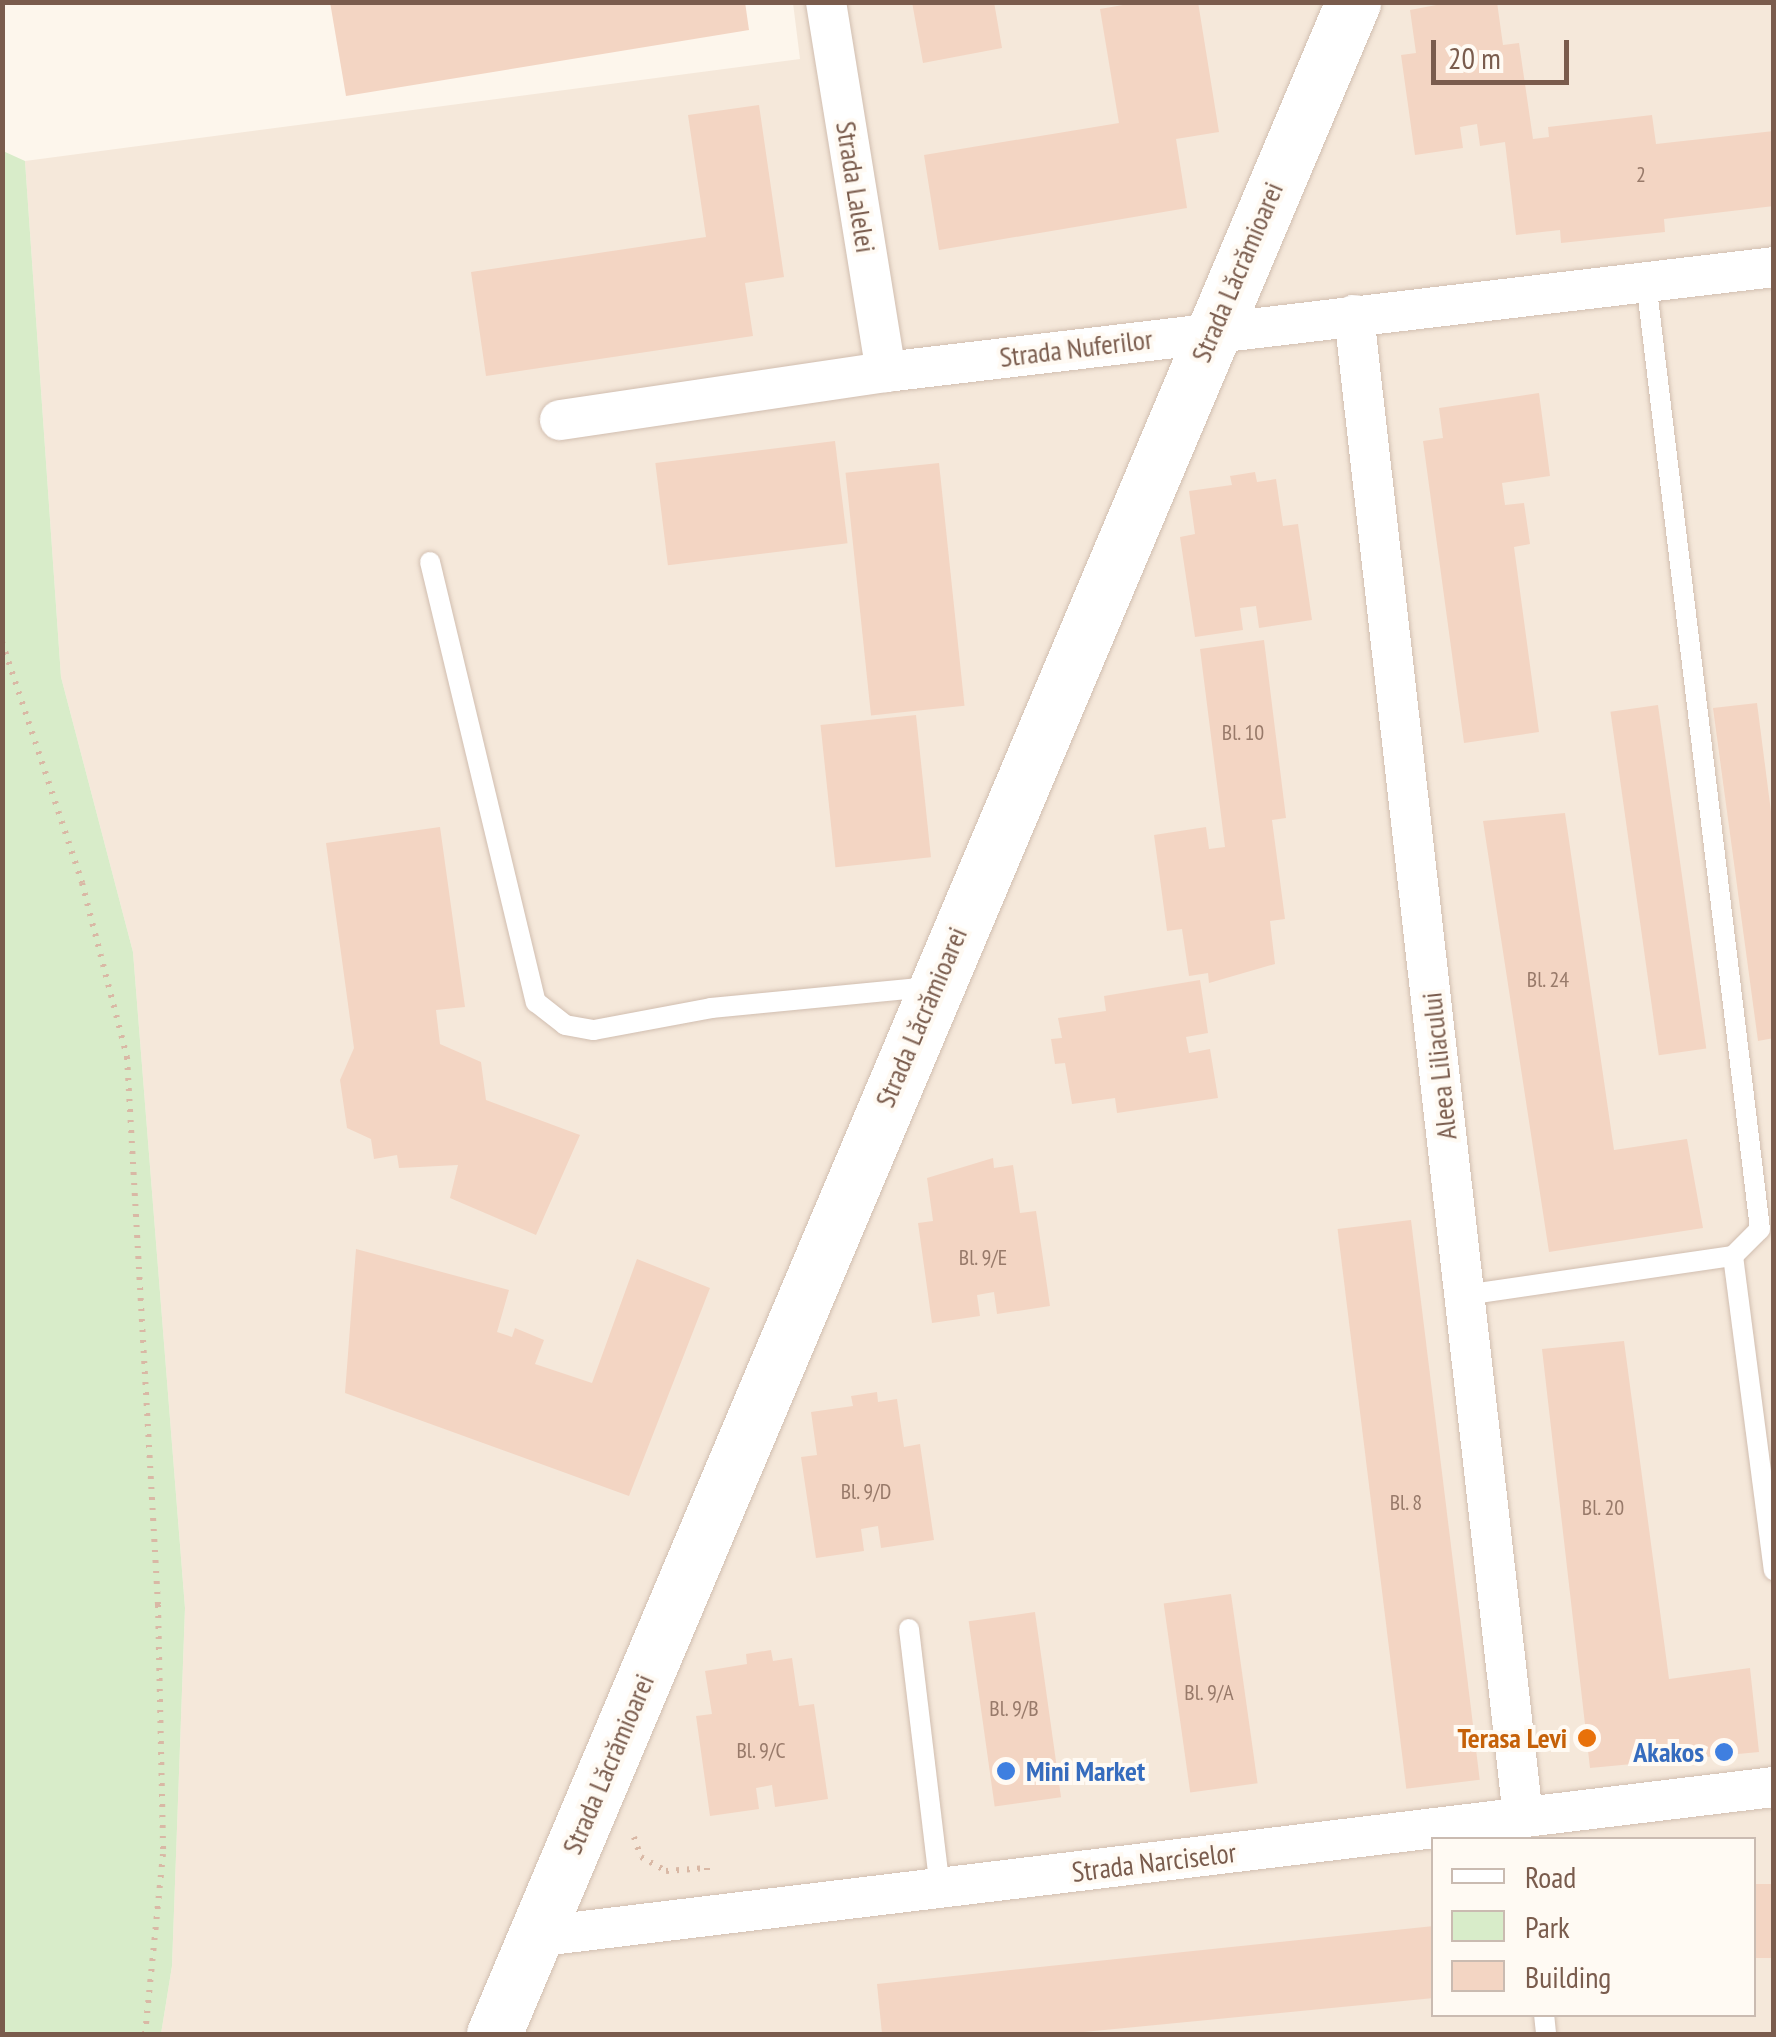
<!DOCTYPE html>
<html>
<head>
<meta charset="utf-8">
<style>
  body { margin:0 }
  #map { position:relative; width:1776px; height:2037px; overflow:hidden; background:#fdf6ec; font-family:"PT Sans Narrow",sans-serif }
  div>[style] { position:absolute }
  .residential>* { inset:0; background:#f5e8da }
  .green>* { inset:0; background:#d8ecc9 }
  .building>* { inset:0; background:#f3d5c3; transform-origin:0 0 }
  .path>* { height:6px; margin-top:-3px; transform-origin:0; background:repeating-linear-gradient(90deg,#d9b8a5 0 2.5px,transparent 0 10.5px) }
  .roads { filter:drop-shadow(0 0 2px #d1beb0) drop-shadow(0 0 2px #d1beb0) }
  .lane>* { height:20px; margin:-10px; padding:0 10px; transform-origin:10px; border-radius:10px; background:#fff }
  .street>* { height:40px; margin:-20px; padding:0 20px; transform-origin:20px; border-radius:20px; background:#fff }
  .secondary>* { height:55px; margin:-27.5px; padding:0 27.5px; transform-origin:27.5px; border-radius:27.5px; background:#fff }
  .dots>* { width:28px; height:28px; translate:-50% -50%; box-sizing:border-box; border:5px solid #fffaf3; border-radius:50% }
  span { translate:-50% -50%; white-space:nowrap; text-align:center; line-height:1.15; -webkit-text-stroke:8px #fffaf3; paint-order:stroke }
  .number-label { font-size:22px; color:#987a6a }
  .number-label span { -webkit-text-stroke-width:0 }
  .street-label { font-size:28px; color:#7a5c4d }
  .food-label { font-size:28px; color:#c56008; font-weight:700 }
  .right { translate:-100% -50%; text-align:right }
  .shop-label { font-size:28px; color:#366cbe; font-weight:700 }
  .left { translate:0 -50%; text-align:left }
  .frame { position:absolute; inset:0; border:5px solid #7a5c4d; pointer-events:none }
  .legend { position:absolute; left:1431px; top:1837px; width:325px; height:180px; box-sizing:border-box; background:#fffaf3; border:2px solid #cabbb1; margin:0; padding:12px 18px; list-style:none; font-size:30px; color:#7a5c4d }
  .legend li { display:flex; align-items:center; gap:20px; height:50px }
  .legend b { width:50px; border:2px solid #cabbb1 }
  .scale { position:absolute; left:1431px; top:40px; width:138px; height:45px; box-sizing:border-box; border:5px solid #7a5c4d; border-top:0; padding-left:12px; font-size:30px; line-height:35px; white-space:nowrap; color:#7a5c4d; -webkit-text-stroke:8px #fffaf3; paint-order:stroke }
</style>
</head>
<body>
<div id="map">
  <div class="residential">
    <i style="clip-path:polygon(evenodd,793px 3px,1773px 3px,1773px 2034px,161px 2034px,172px 1966px,185px 1608px,133px 952px,61px 677px,25px 161px,800px 59px,793px 3px,1434px 1840px,1754px 1840px,1754px 2014px,1434px 2014px,1434px 1840px)"></i>
  </div>
  <div class="green">
    <i style="clip-path:polygon(3px 151px,25px 161px,61px 677px,133px 952px,185px 1608px,172px 1966px,161px 2034px,3px 2034px)"></i>
  </div>
  <div class="building">
    <i style="clip-path:polygon(330px 2px,745px 2px,749px 30px,346px 96px)"></i>
    <i style="clip-path:polygon(912px 2px,994px 2px,1002px 48px,923px 63px)"></i>
    <i style="clip-path:polygon(1140px 2px,1198px 2px,1219px 132px,1176px 139px,1187px 208px,939px 250px,924px 155px,1119px 123px,1100px 9px)"></i>
    <i style="clip-path:polygon(1452px 2px,1497px 2px,1503px 45px,1519px 43px,1533px 139px,1549px 137px,1548px 127px,1652px 115px,1656px 144px,1774px 131px,1774px 206px,1664px 219px,1665px 232px,1561px 243px,1560px 230px,1516px 235px,1505px 142px,1480px 146px,1477px 124px,1460px 127px,1463px 148px,1415px 155px,1401px 55px,1416px 53px,1410px 10px)"></i>
    <i style="clip-path:polygon(759px 105px,784px 277px,745px 283px,753px 336px,486px 376px,471px 272px,706px 237px,688px 115px)"></i>
    <i style="clip-path:polygon(1539px 393px,1550px 476px,1502px 483px,1505px 505px,1524px 503px,1530px 544px,1514px 547px,1539px 732px,1464px 743px,1423px 441px,1443px 438px,1439px 408px)"></i>
    <i style="left:835px;top:441px;width:103px;height:181px;rotate:83deg"></i>
    <i style="left:939px;top:463px;width:244px;height:94px;rotate:84deg"></i>
    <i style="clip-path:polygon(1255px 472px,1257px 482px,1276px 479px,1283px 526px,1298px 524px,1312px 620px,1259px 628px,1256px 606px,1240px 608px,1243px 630px,1195px 637px,1180px 537px,1195px 534px,1189px 491px,1232px 485px,1230px 476px)"></i>
    <i style="clip-path:polygon(1264px 640px,1286px 818px,1272px 820px,1285px 919px,1270px 921px,1275px 964px,1209px 983px,1208px 973px,1189px 976px,1182px 929px,1167px 931px,1154px 835px,1206px 827px,1209px 849px,1225px 847px,1200px 649px)"></i>
    <i style="clip-path:polygon(1757px 703px,1774px 835px,1774px 1038px,1758px 1041px,1713px 708px)"></i>
    <i style="left:1658px;top:705px;width:347px;height:48px;rotate:82deg"></i>
    <i style="left:916px;top:715px;width:143px;height:96px;rotate:84deg"></i>
    <i style="clip-path:polygon(1565px 813px,1614px 1150px,1687px 1139px,1703px 1228px,1549px 1252px,1483px 821px)"></i>
    <i style="clip-path:polygon(440px 827px,465px 1007px,436px 1010px,440px 1044px,481px 1062px,486px 1100px,580px 1135px,536px 1235px,450px 1198px,458px 1165px,399px 1168px,397px 1155px,374px 1159px,371px 1139px,347px 1128px,340px 1080px,354px 1048px,326px 843px)"></i>
    <i style="clip-path:polygon(1200px 980px,1208px 1033px,1186px 1037px,1189px 1053px,1210px 1049px,1218px 1098px,1117px 1113px,1115px 1098px,1072px 1104px,1065px 1063px,1055px 1064px,1051px 1039px,1062px 1038px,1058px 1018px,1106px 1011px,1104px 996px)"></i>
    <i style="clip-path:polygon(993px 1158px,994px 1168px,1013px 1165px,1020px 1213px,1036px 1211px,1050px 1306px,997px 1314px,994px 1292px,977px 1295px,980px 1316px,932px 1323px,918px 1223px,933px 1221px,927px 1178px)"></i>
    <i style="left:1411px;top:1220px;width:564px;height:74px;rotate:83deg"></i>
    <i style="clip-path:polygon(356px 1249px,509px 1290px,497px 1332px,512px 1337px,515px 1328px,544px 1340px,535px 1364px,592px 1383px,637px 1259px,710px 1288px,629px 1496px,345px 1393px)"></i>
    <i style="clip-path:polygon(1624px 1341px,1669px 1679px,1750px 1668px,1759px 1752px,1590px 1768px,1542px 1349px)"></i>
    <i style="clip-path:polygon(877px 1392px,878px 1402px,897px 1399px,904px 1447px,920px 1444px,934px 1540px,881px 1548px,878px 1526px,861px 1529px,864px 1551px,816px 1558px,801px 1457px,817px 1455px,811px 1412px,853px 1406px,851px 1396px)"></i>
    <i style="left:1231px;top:1594px;width:191px;height:68px;rotate:82deg"></i>
    <i style="left:1035px;top:1612px;width:187px;height:67px;rotate:82deg"></i>
    <i style="clip-path:polygon(771px 1650px,773px 1661px,792px 1658px,799px 1706px,814px 1704px,828px 1799px,775px 1807px,772px 1785px,756px 1788px,759px 1809px,710px 1816px,696px 1716px,712px 1714px,705px 1671px,747px 1664px,746px 1654px)"></i>
    <i style="left:1774px;top:1884px;width:74px;height:20px;rotate:90deg"></i>
    <i style="clip-path:polygon(1434px 1926px,1434px 1998px,1063px 2034px,882px 2034px,877px 1984px)"></i>
  </div>
  <div class="path">
    <i style="left:2px;top:642px;width:254px;rotate:71.6deg"></i>
    <i style="left:82px;top:883px;width:180px;rotate:75.5deg"></i>
    <i style="left:127px;top:1057px;width:549px;rotate:86.76deg"></i>
    <i style="left:158px;top:1605px;width:249px;rotate:88.8deg"></i>
    <i style="left:163px;top:1854px;width:181px;rotate:95.7deg"></i>
    <i style="left:634px;top:1837px;width:21px;rotate:71deg"></i>
    <i style="left:641px;top:1857px;width:29px;rotate:29deg"></i>
    <i style="left:666px;top:1871px;width:41px;rotate:-4.2deg"></i>
    <i style="left:707px;top:1868px;width:7px;rotate:90deg"></i>
  </div>
  <div class="roads">
    <div class="lane">
      <i style="left:430px;top:562px;width:453px;rotate:76.5deg"></i>
      <i style="left:536px;top:1002px;width:37px;rotate:38deg"></i>
      <i style="left:565px;top:1025px;width:29px;rotate:10deg"></i>
      <i style="left:594px;top:1030px;width:119px;rotate:-10.6deg"></i>
      <i style="left:711px;top:1008px;width:220px;rotate:-5.5deg"></i>
      <i style="left:1733px;top:1256px;width:317px;rotate:82.6deg"></i>
      <i style="left:1465px;top:1295px;width:271px;rotate:-8.3deg"></i>
      <i style="left:1733px;top:1256px;width:38px;rotate:-45deg"></i>
      <i style="left:1760px;top:1229px;width:954px;rotate:-96.86deg"></i>
      <i style="left:909px;top:1629px;width:261px;rotate:83.2deg"></i>
      <i style="left:1544px;top:2014px;width:20px;rotate:84deg"></i>
    </div>
    <div class="street">
      <i style="left:826px;top:2px;width:375px;rotate:80.8deg"></i>
      <i style="left:1354px;top:315px;width:1511px;rotate:83.58deg"></i>
      <i style="left:560px;top:420px;width:330px;rotate:-8.4deg"></i>
      <i style="left:886px;top:372px;width:894px;rotate:-6.74deg"></i>
      <i style="left:534px;top:1937px;width:1249px;rotate:-6.9deg"></i>
    </div>
    <div class="secondary">
      <i style="left:494px;top:2034px;width:2206px;rotate:-67.08deg"></i>
    </div>
  </div>
  <div class="dots">
    <i style="left:1587px;top:1738px;background:#e8710a"></i>
    <i style="left:1724px;top:1752px;background:#3f7fe0"></i>
    <i style="left:1006px;top:1771px;background:#3f7fe0"></i>
  </div>
  <div class="number-label">
    <span style="left:1641px;top:175px">2</span>
    <span style="left:1243px;top:733px">Bl. 10</span>
    <span style="left:1548px;top:980px">Bl. 24</span>
    <span style="left:983px;top:1258px">Bl. 9/E</span>
    <span style="left:866px;top:1492px">Bl. 9/D</span>
    <span style="left:1406px;top:1503px">Bl. 8</span>
    <span style="left:1603px;top:1508px">Bl. 20</span>
    <span style="left:1209px;top:1693px">Bl. 9/A</span>
    <span style="left:1014px;top:1709px">Bl. 9/B</span>
    <span style="left:761px;top:1751px">Bl. 9/C</span>
  </div>
  <div class="street-label">
    <span style="left:856px;top:187px;rotate:81deg">Strada Lalelei</span>
    <span style="left:1237px;top:272px;rotate:-67deg">Strada Lăcrămioarei</span>
    <span style="left:1076px;top:348px;rotate:-7deg">Strada Nuferilor</span>
    <span style="left:921px;top:1017px;rotate:-67deg">Strada Lăcrămioarei</span>
    <span style="left:1439px;top:1066px;rotate:-96deg">Aleea Liliacului</span>
    <span style="left:608px;top:1764px;rotate:-67deg">Strada Lăcrămioarei</span>
    <span style="left:1154px;top:1862px;rotate:-7deg">Strada Narciselor</span>
  </div>
  <div class="food-label">
    <span class="right" style="left:1567px;top:1738px">Terasa Levi</span>
  </div>
  <div class="shop-label">
    <span class="right" style="left:1704px;top:1752px">Akakos</span>
    <span class="left" style="left:1026px;top:1771px">Mini Market</span>
  </div>
  <div class="frame"></div>
  <ul class="legend">
  <li><b style="height:12px;background:#fff"></b>Road</li>
  <li><b style="height:28px;background:#d8ecc9"></b>Park</li>
  <li><b style="height:28px;background:#f3d5c3"></b>Building</li>
  </ul>
  <div class="scale">20 m</div>
</div>
</body>
</html>
